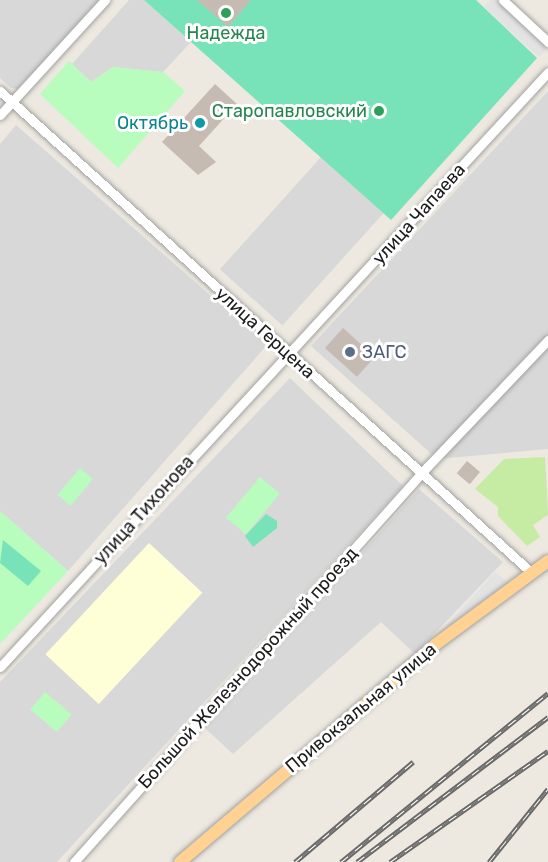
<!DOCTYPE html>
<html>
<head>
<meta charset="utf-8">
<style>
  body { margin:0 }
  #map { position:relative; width:548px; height:862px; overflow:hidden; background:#ede9e0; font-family:Rubik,sans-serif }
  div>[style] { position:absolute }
  .residential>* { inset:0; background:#d9d8d8; transform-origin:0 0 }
  .education>* { inset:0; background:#ffffd7; transform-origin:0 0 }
  .grass>* { inset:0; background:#c6eba2 }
  .park>* { inset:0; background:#b8fcbe; transform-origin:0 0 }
  .pitch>* { inset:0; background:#78e2b9 }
  .parking>* { inset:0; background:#e3e3e3 }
  .building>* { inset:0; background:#c5bbb3; transform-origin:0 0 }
  .roads { filter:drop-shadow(0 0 2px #a2a2a2) drop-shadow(0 0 2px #a2a2a2) }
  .minor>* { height:9px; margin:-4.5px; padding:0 4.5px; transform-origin:4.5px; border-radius:4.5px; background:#fff }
  .major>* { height:12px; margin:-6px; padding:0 6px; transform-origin:6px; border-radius:6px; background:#ffd193 }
  .rail>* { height:5px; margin-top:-2.5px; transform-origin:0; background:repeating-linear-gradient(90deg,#fff 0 9px,#696969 0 18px); box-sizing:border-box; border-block:2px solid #696969 }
  .dots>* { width:16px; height:16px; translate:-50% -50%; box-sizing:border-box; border:3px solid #fff; border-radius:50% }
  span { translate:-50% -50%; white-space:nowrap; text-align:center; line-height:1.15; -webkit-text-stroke:6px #fff; paint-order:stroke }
  .leisure-label { font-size:18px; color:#27864d }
  .right { translate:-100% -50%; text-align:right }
  .culture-label { font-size:18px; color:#0d838f }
  .street-label { font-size:18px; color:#1b1b1b }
  .service-label { font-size:18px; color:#4e5e75 }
  .left { translate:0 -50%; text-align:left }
</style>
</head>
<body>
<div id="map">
  <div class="residential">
    <i style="clip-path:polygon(0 0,101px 0,20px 89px,11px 88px,0 78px)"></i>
    <i style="clip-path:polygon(129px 0,144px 0,191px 42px,163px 72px,113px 67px,91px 82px,72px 64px)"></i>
    <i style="clip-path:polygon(548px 91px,548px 449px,437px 459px,311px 346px)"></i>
    <i style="clip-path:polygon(16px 125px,267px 345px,68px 571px,0 511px,0 144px)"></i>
    <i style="left:321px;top:157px;width:84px;height:151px;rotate:42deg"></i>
    <i style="clip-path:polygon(290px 378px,403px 486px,57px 862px,0 862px,0 682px)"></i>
    <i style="clip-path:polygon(419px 489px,503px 562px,415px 654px,381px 622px,233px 754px,205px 728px)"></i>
  </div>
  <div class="education">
    <i style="left:149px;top:543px;width:73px;height:152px;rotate:43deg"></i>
  </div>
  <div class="grass">
    <i style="clip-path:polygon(545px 457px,548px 515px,533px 525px,540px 537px,527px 546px,498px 516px,498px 507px,475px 489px,504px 459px)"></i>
  </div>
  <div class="park">
    <i style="clip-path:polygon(69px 61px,91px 82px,113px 67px,163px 72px,185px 91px,118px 168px,40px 94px)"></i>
    <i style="left:80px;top:468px;width:17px;height:35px;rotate:40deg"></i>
    <i style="left:260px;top:477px;width:26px;height:53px;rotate:40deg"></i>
    <i style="clip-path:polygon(0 511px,68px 571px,0 644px)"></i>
    <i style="left:45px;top:692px;width:35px;height:23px;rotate:40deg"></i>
  </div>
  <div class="pitch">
    <i style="clip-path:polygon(144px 0,476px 0,537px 58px,391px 220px)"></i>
    <i style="clip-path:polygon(266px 514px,277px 521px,277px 528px,253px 547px,245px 536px)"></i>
    <i style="clip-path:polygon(3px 540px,41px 571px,28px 586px,0 563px)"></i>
  </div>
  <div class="parking">
    <i style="clip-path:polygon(490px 0,499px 0,548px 48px,539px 57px,484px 7px)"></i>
    <i style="clip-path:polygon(495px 572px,509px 583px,449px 628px,447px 625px)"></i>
  </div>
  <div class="building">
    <i style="clip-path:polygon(197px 0,251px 0,228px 27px)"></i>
    <i style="clip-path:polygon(215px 84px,237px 104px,199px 146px,216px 162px,198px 175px,162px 142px)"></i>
    <i style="left:343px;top:328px;width:43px;height:27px;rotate:42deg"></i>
    <i style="left:467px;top:461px;width:17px;height:16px;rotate:40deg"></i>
  </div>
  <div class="roads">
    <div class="minor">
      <i style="left:503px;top:0;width:62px;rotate:43deg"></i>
      <i style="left:0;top:91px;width:718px;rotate:42.18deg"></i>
      <i style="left:0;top:115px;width:156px;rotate:-47.6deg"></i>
      <i style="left:0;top:667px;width:809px;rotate:-47.35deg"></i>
      <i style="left:74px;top:862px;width:531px;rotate:-48.21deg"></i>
      <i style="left:428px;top:466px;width:174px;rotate:-46.4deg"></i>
    </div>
    <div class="major">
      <i style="left:180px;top:862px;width:336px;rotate:-40.4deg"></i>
      <i style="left:436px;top:644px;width:139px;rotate:-36.5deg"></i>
    </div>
  </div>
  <div class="rail">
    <i style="left:295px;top:862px;width:155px;rotate:-40.3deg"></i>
    <i style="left:341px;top:862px;width:267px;rotate:-39.2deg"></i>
    <i style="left:357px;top:862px;width:240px;rotate:-37.2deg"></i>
    <i style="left:390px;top:862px;width:193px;rotate:-35.1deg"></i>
    <i style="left:489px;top:862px;width:94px;rotate:-51.1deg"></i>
  </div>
  <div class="dots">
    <i style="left:226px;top:13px;background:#2e9e5b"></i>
    <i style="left:379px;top:111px;background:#2e9e5b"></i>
    <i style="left:200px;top:123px;background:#0f9aa8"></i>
    <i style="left:350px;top:352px;background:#5c6f8a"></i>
  </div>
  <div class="leisure-label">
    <span style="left:226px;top:33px">Надежда</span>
    <span class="right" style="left:367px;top:111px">Старопавловский</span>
  </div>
  <div class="culture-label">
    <span class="right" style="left:188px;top:123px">Октябрь</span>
  </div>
  <div class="street-label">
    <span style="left:419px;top:214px;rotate:-48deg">улица Чапаева</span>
    <span style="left:265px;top:333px;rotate:42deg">улица Герцена</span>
    <span style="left:144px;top:510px;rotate:-48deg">улица Тихонова</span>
    <span style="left:248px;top:668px;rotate:-48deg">Большой Железнодорожный проезд</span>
    <span style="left:361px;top:708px;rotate:-40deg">Привокзальная улица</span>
  </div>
  <div class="service-label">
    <span class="left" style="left:362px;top:352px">ЗАГС</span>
  </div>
</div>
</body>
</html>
